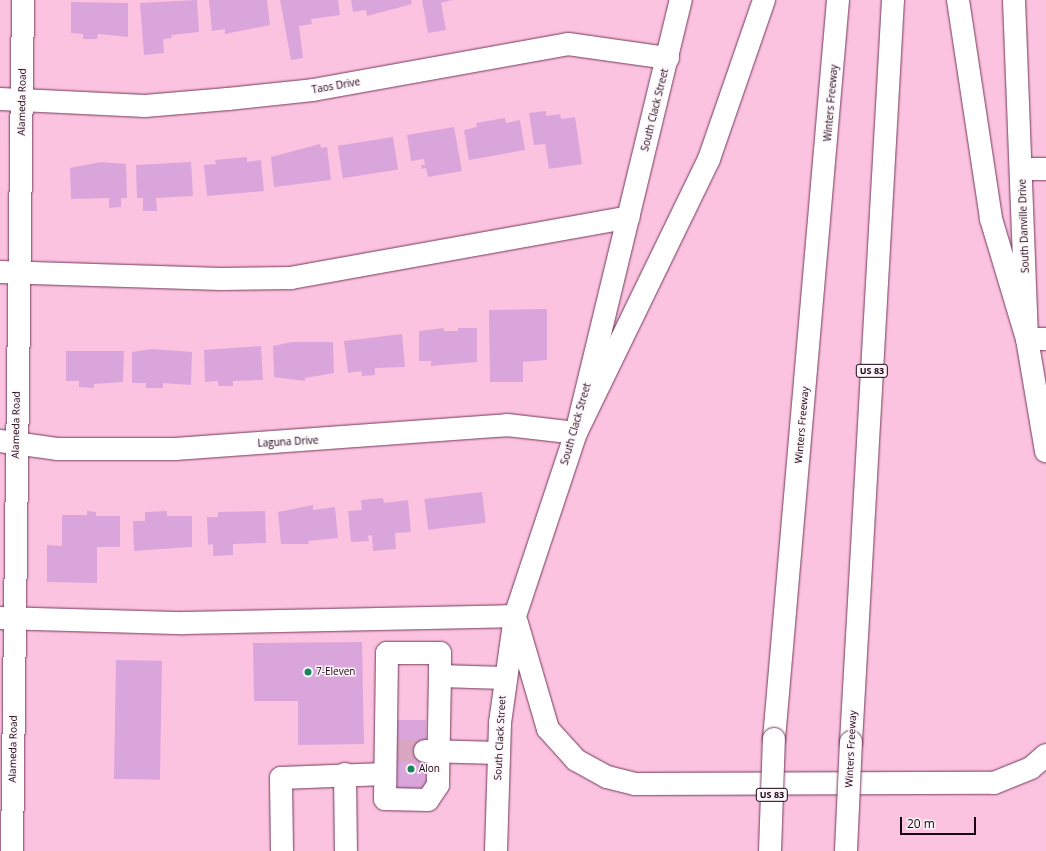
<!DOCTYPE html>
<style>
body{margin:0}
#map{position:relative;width:1046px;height:851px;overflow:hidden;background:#fcc3e1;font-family:"Open Sans",sans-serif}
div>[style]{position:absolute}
.building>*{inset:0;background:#daa5db;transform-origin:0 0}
.minor-tunnel>*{height:22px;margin-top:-11px;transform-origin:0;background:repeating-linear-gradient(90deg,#daa6c2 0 22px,transparent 0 33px)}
.roads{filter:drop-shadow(0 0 1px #75395c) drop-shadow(0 0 1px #75395c)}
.minor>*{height:22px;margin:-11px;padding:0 11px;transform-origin:11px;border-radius:11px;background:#fff}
.major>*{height:22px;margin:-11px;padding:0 11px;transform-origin:11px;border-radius:11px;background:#fff}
.highway>*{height:22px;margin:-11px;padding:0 11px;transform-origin:11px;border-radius:11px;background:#fff}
.bridges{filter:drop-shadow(0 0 1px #75395c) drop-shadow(0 0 1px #75395c)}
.highway-bridge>*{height:22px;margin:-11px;padding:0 11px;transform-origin:11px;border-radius:11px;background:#fff}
.dots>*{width:11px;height:11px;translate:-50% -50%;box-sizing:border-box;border:2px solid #fdf5f9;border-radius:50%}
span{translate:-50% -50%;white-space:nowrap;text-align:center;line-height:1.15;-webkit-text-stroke:3px #fdf5f9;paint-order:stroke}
.shield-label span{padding:1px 3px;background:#fdf5f9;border:1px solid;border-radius:3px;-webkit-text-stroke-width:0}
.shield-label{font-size:9px;color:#180310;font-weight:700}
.street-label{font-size:10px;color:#180310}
.poi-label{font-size:10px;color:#180310}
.left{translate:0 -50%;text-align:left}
.scale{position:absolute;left:900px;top:817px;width:76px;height:18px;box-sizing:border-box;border:2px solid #180310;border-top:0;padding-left:5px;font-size:12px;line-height:14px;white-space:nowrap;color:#180310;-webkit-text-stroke:3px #fdf5f9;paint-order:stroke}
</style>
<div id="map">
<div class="building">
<i style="clip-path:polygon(197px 0,199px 32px,171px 35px,172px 38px,163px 39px,164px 53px,144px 55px,140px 3px)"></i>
<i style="clip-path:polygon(209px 0,267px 0,270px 25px,225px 34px,225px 29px,212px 31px)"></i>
<i style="clip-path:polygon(280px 0,338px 0,340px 15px,311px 19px,312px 24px,299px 26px,303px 58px,291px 60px)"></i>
<i style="clip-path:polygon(351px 0,411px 0,412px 4px,367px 16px,366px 10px,353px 12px)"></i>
<i style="clip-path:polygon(422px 0,452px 0,441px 3px,446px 30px,428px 33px)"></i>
<i style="clip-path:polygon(71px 2px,128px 3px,128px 37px,98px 34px,97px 39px,83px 39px,83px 34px,71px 33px)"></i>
<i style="clip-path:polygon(546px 111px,546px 116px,560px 114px,561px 119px,575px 117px,582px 164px,549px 169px,545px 144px,534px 145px,529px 113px)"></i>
<i style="clip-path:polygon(505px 118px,506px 123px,520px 120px,525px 150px,469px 160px,464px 130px,477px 127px,476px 123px)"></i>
<i style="clip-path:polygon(454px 127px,462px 171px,428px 177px,426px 168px,422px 169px,421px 165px,425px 165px,424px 159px,411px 161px,407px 135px)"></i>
<i style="left:393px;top:137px;width:33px;height:56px;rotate:81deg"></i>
<i style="clip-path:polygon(320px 144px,321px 148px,327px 147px,331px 180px,274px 187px,271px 157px)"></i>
<i style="clip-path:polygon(247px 157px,247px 162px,261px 160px,264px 191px,207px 196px,204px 165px,216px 164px,215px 160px)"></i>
<i style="clip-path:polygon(101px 162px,126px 164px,127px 198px,121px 198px,121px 207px,109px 208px,109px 198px,71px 199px,70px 168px)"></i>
<i style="clip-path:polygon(191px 162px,193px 196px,156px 198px,157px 211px,143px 211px,143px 198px,137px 198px,136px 165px)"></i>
<i style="clip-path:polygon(547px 309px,547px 360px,523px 362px,523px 382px,490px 382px,489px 310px)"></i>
<i style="clip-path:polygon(444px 328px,444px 331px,458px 331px,458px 328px,477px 328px,477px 362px,431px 366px,431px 361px,419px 361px,419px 331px)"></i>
<i style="clip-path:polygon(402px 334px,405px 367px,375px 368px,375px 375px,362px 376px,361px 371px,348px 373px,344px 341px)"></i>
<i style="clip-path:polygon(292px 342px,333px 342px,334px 373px,305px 378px,305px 381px,274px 377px,273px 346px)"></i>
<i style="clip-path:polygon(261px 346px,263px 380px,233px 381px,233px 386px,218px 386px,218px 381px,205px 382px,204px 350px)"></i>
<i style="clip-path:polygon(152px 349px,192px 352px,191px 385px,163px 383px,163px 388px,146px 388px,146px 383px,132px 383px,132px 352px)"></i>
<i style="clip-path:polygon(66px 351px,124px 351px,123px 382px,94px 384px,94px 388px,79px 387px,79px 381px,66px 381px)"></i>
<i style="left:482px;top:492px;width:31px;height:58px;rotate:83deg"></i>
<i style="clip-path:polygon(383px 498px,384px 503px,408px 500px,411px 532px,395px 533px,396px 549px,373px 551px,372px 535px,368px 536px,369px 541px,351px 542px,348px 511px,362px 510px,361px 500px)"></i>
<i style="clip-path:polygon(313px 505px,313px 510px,335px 507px,338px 538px,308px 541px,309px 544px,281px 544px,278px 512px)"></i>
<i style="clip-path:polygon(87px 511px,96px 512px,96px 516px,120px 516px,120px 547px,97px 547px,97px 583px,47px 582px,47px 545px,62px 546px,62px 515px,87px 515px)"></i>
<i style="clip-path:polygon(167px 511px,167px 516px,192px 516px,192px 547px,134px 551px,133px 521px,145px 521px,145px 512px)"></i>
<i style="clip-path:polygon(265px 511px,266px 543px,233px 544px,233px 555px,213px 556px,213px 544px,208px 545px,207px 517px,218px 517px,218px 512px)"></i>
<i style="clip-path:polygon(362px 642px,364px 744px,298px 745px,298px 701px,254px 701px,253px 643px)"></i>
<i style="left:116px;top:660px;width:46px;height:119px;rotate:1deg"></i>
<i style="left:397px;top:720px;width:29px;height:68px"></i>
</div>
<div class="minor-tunnel">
<i style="left:397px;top:751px;width:28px"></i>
</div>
<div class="roads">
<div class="minor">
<i style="left:0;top:99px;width:145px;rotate:2.8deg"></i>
<i style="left:145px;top:106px;width:83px;rotate:-4.8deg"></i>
<i style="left:228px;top:99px;width:85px;rotate:-6deg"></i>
<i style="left:313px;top:90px;width:259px;rotate:-10.2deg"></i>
<i style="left:568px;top:44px;width:101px;rotate:8deg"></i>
<i style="left:1022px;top:169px;width:24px"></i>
<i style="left:0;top:272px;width:221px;rotate:1.8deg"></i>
<i style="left:221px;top:279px;width:70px;rotate:-0.8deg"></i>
<i style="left:291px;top:278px;width:343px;rotate:-10.2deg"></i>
<i style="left:1027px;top:339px;width:19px"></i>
<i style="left:0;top:441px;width:59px;rotate:7.9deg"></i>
<i style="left:58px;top:449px;width:117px"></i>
<i style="left:175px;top:449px;width:333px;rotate:-4.1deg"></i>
<i style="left:507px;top:425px;width:69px;rotate:6.6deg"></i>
<i style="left:0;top:618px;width:184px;rotate:1.6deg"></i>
<i style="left:184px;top:623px;width:331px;rotate:-1.2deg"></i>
<i style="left:440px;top:676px;width:109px;rotate:91.1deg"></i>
<i style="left:438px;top:785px;width:18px;rotate:124deg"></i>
<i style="left:428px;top:800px;width:43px;rotate:-178.7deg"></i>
<i style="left:385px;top:799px;width:146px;rotate:-89.2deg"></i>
<i style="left:387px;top:653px;width:53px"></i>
<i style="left:440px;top:653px;width:23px;rotate:90deg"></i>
<i style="left:440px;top:676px;width:64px;rotate:1.8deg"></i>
<i style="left:425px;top:751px;width:74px;rotate:1.5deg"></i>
<i style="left:345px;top:774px;width:77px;rotate:89.3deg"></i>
<i style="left:12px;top:851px;width:851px;rotate:-89.26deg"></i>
<i style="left:282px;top:851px;width:73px;rotate:-90.8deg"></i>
<i style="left:281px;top:778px;width:104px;rotate:-2.2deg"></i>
</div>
<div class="major">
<i style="left:1014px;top:0;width:339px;rotate:87.8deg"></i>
<i style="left:1027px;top:339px;width:114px;rotate:80.4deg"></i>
<i style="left:517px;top:623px;width:110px;rotate:73.7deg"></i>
<i style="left:548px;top:729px;width:42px;rotate:47.9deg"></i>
<i style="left:576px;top:760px;width:35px;rotate:29deg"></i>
<i style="left:607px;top:777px;width:29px;rotate:14deg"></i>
<i style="left:635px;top:784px;width:359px;rotate:-0.2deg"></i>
<i style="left:994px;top:783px;width:40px;rotate:-22deg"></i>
<i style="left:1031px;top:768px;width:20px;rotate:-41deg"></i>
<i style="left:496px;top:851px;width:128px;rotate:-88.2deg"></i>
<i style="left:500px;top:723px;width:108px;rotate:-82deg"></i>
<i style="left:515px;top:616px;width:193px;rotate:-71.6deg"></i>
<i style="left:576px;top:433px;width:446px;rotate:-76.4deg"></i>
</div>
<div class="highway">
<i style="left:958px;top:0;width:221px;rotate:81.4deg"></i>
<i style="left:991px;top:219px;width:125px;rotate:73.3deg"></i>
<i style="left:576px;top:433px;width:305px;rotate:-64.1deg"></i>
<i style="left:709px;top:159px;width:168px;rotate:-70.9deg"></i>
<i style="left:774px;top:739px;width:742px;rotate:-85.05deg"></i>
<i style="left:851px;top:742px;width:743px;rotate:-86.76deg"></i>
</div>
</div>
<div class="bridges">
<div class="highway-bridge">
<i style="left:770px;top:851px;width:112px;rotate:-88deg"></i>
<i style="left:846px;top:851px;width:109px;rotate:-87.4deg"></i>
</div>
</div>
<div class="dots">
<i style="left:308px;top:672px;background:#178462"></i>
<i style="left:411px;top:769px;background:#178462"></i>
</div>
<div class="shield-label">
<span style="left:872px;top:371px">US 83</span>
<span style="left:772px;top:795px">US 83</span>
</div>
<div class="street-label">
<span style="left:336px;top:86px;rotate:-10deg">Taos Drive</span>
<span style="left:22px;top:102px;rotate:-89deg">Alameda Road</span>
<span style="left:831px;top:103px;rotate:-85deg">Winters Freeway</span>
<span style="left:655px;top:110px;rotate:-76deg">South Clack Street</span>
<span style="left:1024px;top:226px;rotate:-92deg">South Danville Drive</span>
<span style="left:576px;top:424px;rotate:-74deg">South Clack Street</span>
<span style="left:16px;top:425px;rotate:-89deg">Alameda Road</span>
<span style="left:802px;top:425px;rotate:-85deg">Winters Freeway</span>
<span style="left:288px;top:442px;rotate:-3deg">Laguna Drive</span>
<span style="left:500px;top:738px;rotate:-87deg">South Clack Street</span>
<span style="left:13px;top:749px;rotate:-89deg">Alameda Road</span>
<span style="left:851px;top:749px;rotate:-87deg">Winters Freeway</span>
</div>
<div class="poi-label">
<span class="left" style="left:316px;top:672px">7-Eleven</span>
<span class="left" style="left:419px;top:769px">Alon</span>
</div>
<div class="scale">20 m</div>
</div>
